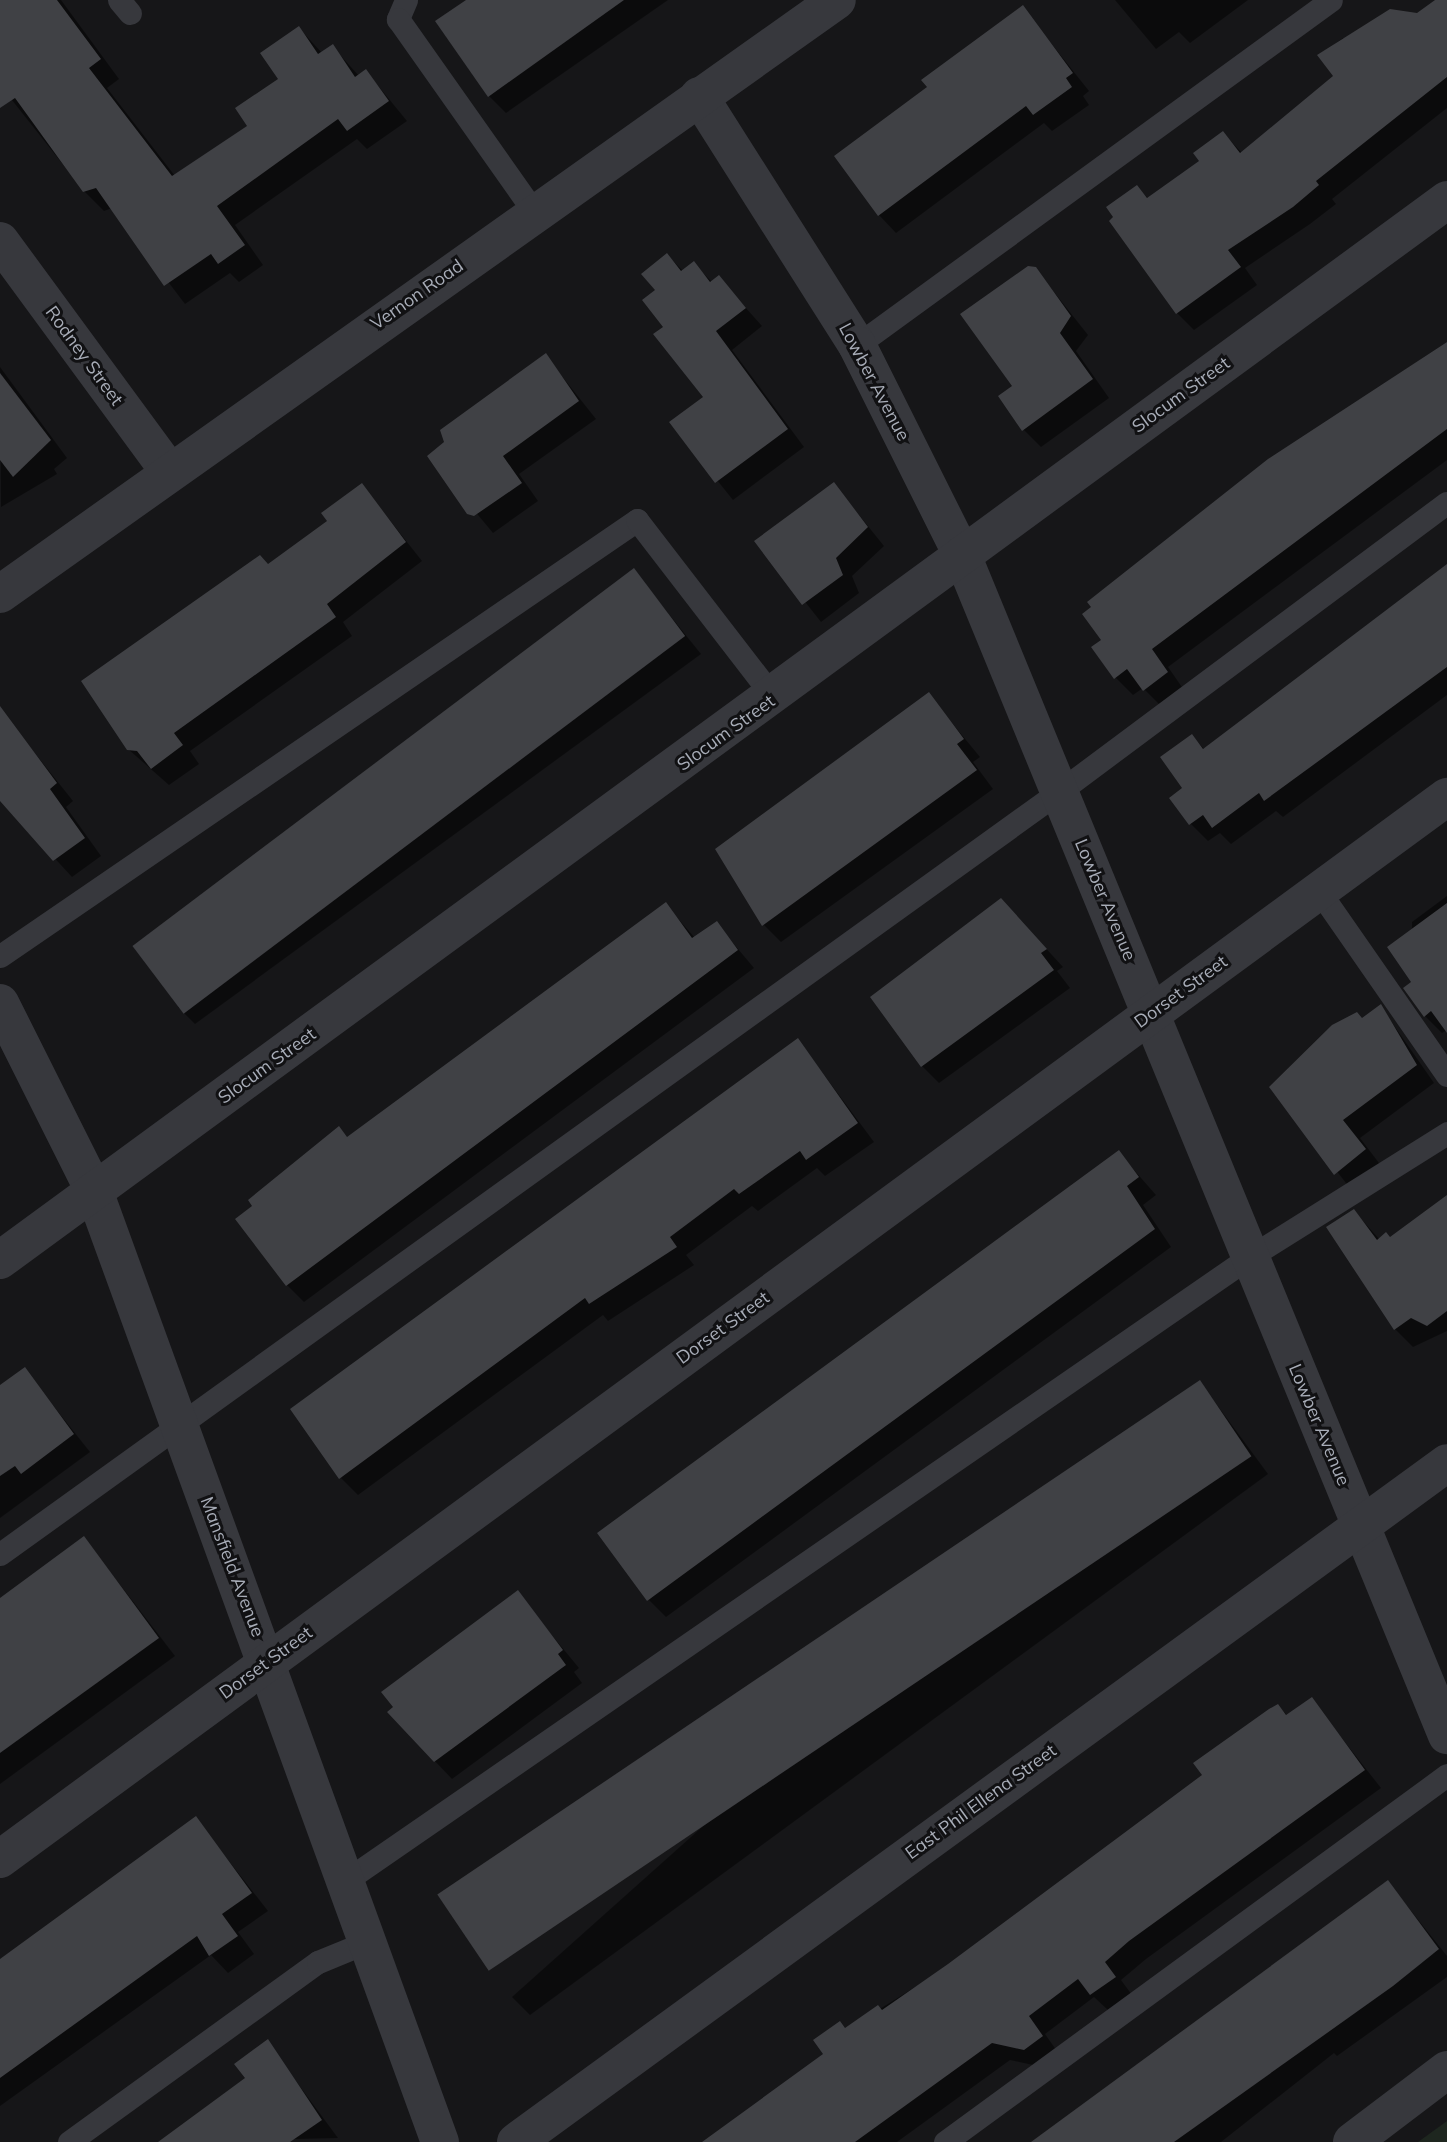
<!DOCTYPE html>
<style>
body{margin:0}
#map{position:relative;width:1447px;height:2142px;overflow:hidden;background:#161618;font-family:Mulish,sans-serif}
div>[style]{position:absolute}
.green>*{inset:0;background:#1e261f}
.shadow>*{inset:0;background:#0007}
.building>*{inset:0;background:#404145;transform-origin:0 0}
.lane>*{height:23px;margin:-11.5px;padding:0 11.5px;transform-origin:11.5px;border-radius:11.5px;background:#37383d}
.street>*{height:38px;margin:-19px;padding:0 19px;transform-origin:19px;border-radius:19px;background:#37383d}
span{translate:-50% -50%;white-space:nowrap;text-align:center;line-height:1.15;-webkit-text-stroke:6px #111113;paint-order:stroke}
.street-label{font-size:18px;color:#a8adb8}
</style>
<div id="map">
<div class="green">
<i style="clip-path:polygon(1447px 2121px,1447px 2142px,1418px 2142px)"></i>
</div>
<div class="shadow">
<i style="clip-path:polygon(0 0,61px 0,119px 79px,107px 88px,175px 176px,249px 126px,280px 79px,299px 28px,322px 53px,332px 46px,359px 76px,366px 71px,407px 121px,367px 149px,357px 139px,235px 225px,263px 265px,239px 282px,230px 273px,185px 304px,112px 208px,104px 211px,84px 191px,0 85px)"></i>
<i style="clip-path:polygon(468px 0,668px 0,506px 113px,489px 96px)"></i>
<i style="clip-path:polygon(1115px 0,1248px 0,1190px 43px,1179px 32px,1156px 49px)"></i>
<i style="clip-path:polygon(1439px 0,1447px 0,1447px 108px,1332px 199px,1336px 204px,1310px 224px,1245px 268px,1257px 285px,1194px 330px,1177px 313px,1137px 188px,1149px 199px,1201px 162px,1223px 133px,1242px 153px,1336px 76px,1320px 55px,1343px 38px,1347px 42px,1418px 15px)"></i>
<i style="clip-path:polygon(1023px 8px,1089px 91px,1083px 96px,1089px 105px,1052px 131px,1044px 123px,896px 233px,879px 215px,929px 88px)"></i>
<i style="clip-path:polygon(667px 255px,683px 271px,693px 263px,712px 282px,719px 278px,762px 326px,732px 350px,804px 447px,733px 500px,671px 423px,705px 398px,666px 327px,657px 290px)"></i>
<i style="clip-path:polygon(1035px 268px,1088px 335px,1076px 351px,1109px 398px,1041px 447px,1024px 430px,1014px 387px)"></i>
<i style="clip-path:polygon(1447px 342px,1447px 460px,1168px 667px,1184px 690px,1162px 707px,1143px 688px,1133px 695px,1115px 677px,1104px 641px,1269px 460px)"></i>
<i style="clip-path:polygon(545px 355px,596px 419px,519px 474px,538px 501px,493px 533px,429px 456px)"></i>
<i style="clip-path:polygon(0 367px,67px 458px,54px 469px,57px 474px,1px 507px)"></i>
<i style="clip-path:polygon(834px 484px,884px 546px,852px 576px,859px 593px,821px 622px,757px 541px)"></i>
<i style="clip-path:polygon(362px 485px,422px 561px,343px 622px,352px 636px,190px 751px,199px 764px,169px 785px,128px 749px,268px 566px,330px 522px)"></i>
<i style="clip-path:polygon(1447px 567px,1447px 695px,1283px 817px,1276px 811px,1231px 844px,1220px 833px,1208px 841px,1191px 824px,1185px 789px,1192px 736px,1205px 750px)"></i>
<i style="clip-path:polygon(634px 571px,701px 654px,195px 1024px,178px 1007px)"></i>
<i style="clip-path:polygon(928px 694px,980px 757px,973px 762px,993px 789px,781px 942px,763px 924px)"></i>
<i style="clip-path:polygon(10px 722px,73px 801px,66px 807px,101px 856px,72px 877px,0 799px,0 729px)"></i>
<i style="clip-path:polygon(1447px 896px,1447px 1030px,1442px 1033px,1425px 1016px,1413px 982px,1412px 922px)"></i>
<i style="clip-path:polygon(666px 905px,695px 938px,717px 924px,754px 968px,304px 1302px,287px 1285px,348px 1138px)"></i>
<i style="clip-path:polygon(1018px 918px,1063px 967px,1057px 971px,1070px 988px,939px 1083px,922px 1066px)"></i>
<i style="clip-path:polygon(1381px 1007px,1434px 1083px,1360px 1138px,1382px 1167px,1353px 1192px,1271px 1087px)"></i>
<i style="clip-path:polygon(798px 1040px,874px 1142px,825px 1176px,817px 1168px,758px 1211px,752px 1206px,686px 1255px,694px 1265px,608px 1321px,603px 1315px,358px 1495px,341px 1478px)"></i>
<i style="clip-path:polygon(1119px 1153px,1156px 1195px,1143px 1205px,1171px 1247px,666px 1617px,649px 1600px)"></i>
<i style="clip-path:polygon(1447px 1197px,1447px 1331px,1413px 1347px,1395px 1329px,1354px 1211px,1380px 1240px,1390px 1238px)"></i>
<i style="clip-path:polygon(24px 1369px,90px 1452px,0 1518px,0 1387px)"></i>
<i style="clip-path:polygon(1200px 1382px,1268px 1474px,530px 2015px,512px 1997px)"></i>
<i style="clip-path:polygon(84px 1538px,175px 1656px,0 1784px,0 1600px)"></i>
<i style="clip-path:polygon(517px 1593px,579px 1668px,574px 1672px,582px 1683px,452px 1779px,389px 1713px)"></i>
<i style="clip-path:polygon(1311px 1699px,1381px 1788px,1146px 1959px,1121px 1980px,1132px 1995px,1109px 2011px,1094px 1997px,1045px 2034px,1059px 2054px,1042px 2067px,1010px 2060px,897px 2142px,705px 2142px,826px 2054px,846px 2030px,949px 1966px,1205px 1776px,1278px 1706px,1288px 1716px)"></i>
<i style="clip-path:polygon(196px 1819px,268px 1911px,238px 1932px,254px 1954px,228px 1973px,211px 1955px,0 2106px,0 1962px)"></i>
<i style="clip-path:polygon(1388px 1882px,1447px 1956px,1447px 1977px,1337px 2056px,1334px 2053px,1221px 2142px,1036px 2142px)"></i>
<i style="clip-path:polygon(267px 2042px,338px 2138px,162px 2142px,248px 2079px)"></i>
</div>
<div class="building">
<i style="clip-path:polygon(0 0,57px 0,101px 59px,89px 68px,172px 176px,247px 126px,235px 108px,278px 79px,260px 53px,299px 26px,318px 54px,333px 44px,355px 77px,366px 69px,389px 101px,347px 131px,338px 119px,217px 206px,245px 245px,218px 264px,211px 254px,164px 286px,96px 188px,83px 192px,15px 98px,0 108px)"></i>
<i style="clip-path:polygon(466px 0,624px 0,488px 97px,435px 21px)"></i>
<i style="clip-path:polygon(1435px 0,1447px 0,1447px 77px,1316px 181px,1319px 185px,1293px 207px,1228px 250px,1241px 267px,1176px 314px,1109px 221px,1113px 217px,1106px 207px,1137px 185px,1147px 198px,1199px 161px,1193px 153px,1223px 131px,1240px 153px,1333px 76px,1317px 55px,1390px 9px,1417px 13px)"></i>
<i style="clip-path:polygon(1023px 5px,1073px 73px,1066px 78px,1072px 87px,1033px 115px,1026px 106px,878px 216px,834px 156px,927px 87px,921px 80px)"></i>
<i style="clip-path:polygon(667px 253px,681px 271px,694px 261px,710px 282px,719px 275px,746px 308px,716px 331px,788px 429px,715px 483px,669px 422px,703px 397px,653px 334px,663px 327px,642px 300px,655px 290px,641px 274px)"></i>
<i style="clip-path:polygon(1028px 266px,1036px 267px,1071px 316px,1060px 333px,1093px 379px,1022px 431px,998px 396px,1012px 386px,960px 314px)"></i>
<i style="clip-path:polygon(1447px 342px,1447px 429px,1152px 649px,1168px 672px,1143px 691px,1127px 669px,1114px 679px,1091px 647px,1101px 640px,1082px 614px,1091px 607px,1087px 602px,1268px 459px)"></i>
<i style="clip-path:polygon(546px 353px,579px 401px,503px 456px,522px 483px,474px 516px,467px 514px,427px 456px,444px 442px,440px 430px)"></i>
<i style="clip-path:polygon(0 373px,51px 440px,13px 477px,0 460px)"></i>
<i style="clip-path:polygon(834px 482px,868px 527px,836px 558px,843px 575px,802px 605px,754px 541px)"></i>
<i style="clip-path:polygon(362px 483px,406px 542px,327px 604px,336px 617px,174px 733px,183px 745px,151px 769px,137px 751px,127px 750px,81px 681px,260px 555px,268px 564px,327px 521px,321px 513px)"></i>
<i style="clip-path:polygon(1447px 564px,1447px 667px,1264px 801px,1259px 793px,1212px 828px,1203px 815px,1189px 825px,1169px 798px,1182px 788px,1160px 757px,1192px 734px,1203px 749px)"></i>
<i style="left:634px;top:568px;width:85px;height:628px;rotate:53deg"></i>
<i style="clip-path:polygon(929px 692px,964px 739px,957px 744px,977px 770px,762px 926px,715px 849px)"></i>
<i style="clip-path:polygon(0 706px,57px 783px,50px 789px,85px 838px,53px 861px,0 801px)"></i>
<i style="clip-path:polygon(1001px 898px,1047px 949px,1041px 953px,1054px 970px,921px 1067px,870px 997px)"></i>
<i style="clip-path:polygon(666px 902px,692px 938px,717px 921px,738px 950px,286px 1286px,235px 1219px,252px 1206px,248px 1200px,339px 1126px,347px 1137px)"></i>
<i style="clip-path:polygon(1447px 903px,1447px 1033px,1431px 1011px,1424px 1017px,1403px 988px,1411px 982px,1387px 947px)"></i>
<i style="clip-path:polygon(1381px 1004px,1417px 1065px,1343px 1120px,1366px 1149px,1334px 1175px,1269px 1087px,1332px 1025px,1357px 1012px,1362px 1018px)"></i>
<i style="clip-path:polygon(798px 1038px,858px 1123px,806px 1160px,800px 1151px,739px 1194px,734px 1189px,670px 1237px,677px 1247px,589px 1304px,585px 1298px,339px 1479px,290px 1409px)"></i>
<i style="clip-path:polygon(1119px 1150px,1139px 1177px,1127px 1186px,1155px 1229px,647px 1601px,597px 1533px)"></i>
<i style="clip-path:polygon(1447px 1195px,1447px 1311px,1427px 1326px,1411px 1318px,1394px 1330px,1326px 1227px,1354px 1209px,1377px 1240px,1386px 1232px,1390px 1237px)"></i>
<i style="clip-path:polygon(25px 1367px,74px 1434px,21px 1474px,15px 1466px,0 1476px,0 1385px)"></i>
<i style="left:1200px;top:1380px;width:92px;height:920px;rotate:56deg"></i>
<i style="clip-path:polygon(84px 1536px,159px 1638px,0 1753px,0 1598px)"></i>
<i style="clip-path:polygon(518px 1590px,563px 1650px,558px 1654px,566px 1665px,434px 1762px,387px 1712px,393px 1707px,381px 1692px)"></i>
<i style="clip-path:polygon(1312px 1697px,1365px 1770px,1129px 1941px,1105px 1962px,1116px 1977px,1090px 1995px,1078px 1979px,1029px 2016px,1043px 2036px,1024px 2050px,992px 2043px,855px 2142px,702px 2142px,823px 2054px,813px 2040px,840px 2021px,845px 2028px,878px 2005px,882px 2010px,948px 1964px,1202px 1775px,1193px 1763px,1269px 1709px,1278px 1704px,1286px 1715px)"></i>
<i style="clip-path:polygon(196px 1816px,252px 1893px,222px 1914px,238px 1936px,209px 1956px,197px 1936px,0 2078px,0 1959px)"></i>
<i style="clip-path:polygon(1388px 1880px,1439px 1949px,1393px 1986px,1174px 2142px,1031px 2142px)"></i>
<i style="clip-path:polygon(268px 2039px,322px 2120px,290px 2142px,158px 2142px,245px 2078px,234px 2064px)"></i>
</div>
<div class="lane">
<i style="left:119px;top:0;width:17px;rotate:50deg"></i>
<i style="left:406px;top:0;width:21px;rotate:113deg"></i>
<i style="left:398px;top:19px;width:236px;rotate:54.8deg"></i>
<i style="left:857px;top:345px;width:586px;rotate:-36.05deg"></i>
<i style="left:1319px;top:891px;width:224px;rotate:55.2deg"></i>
<i style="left:0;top:956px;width:772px;rotate:-34.39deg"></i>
<i style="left:637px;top:520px;width:225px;rotate:52.4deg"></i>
<i style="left:0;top:1554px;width:1306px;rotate:-35.75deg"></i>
<i style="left:1060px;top:791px;width:482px;rotate:-36.7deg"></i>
<i style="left:348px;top:1879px;width:1093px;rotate:-34.61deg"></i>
<i style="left:1248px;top:1258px;width:235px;rotate:-32.1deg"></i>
<i style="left:69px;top:2142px;width:307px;rotate:-35.9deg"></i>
<i style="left:318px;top:1962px;width:55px;rotate:-22.4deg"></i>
<i style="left:945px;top:2142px;width:622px;rotate:-36.17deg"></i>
</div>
<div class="street">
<i style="left:699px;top:96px;width:295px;rotate:57.6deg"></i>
<i style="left:857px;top:345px;width:235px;rotate:63.4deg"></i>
<i style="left:962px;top:555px;width:1276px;rotate:67.66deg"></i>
<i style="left:0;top:241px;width:285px;rotate:53.7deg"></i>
<i style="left:0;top:594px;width:1026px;rotate:-35.36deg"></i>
<i style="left:0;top:1003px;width:210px;rotate:63.4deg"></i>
<i style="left:94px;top:1191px;width:1012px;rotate:70.01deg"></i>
<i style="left:0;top:1260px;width:1794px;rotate:-36.22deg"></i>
<i style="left:0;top:1859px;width:1795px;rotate:-36.28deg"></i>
<i style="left:516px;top:2142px;width:1152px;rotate:-36.1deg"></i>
<i style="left:1352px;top:2142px;width:119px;rotate:-37.2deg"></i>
</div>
<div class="street-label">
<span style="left:417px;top:295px;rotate:-35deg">Vernon Road</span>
<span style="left:84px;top:356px;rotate:54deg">Rodney Street</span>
<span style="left:874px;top:382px;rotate:62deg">Lowber Avenue</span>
<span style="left:1181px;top:395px;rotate:-36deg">Slocum Street</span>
<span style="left:726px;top:733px;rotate:-36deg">Slocum Street</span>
<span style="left:1105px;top:900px;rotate:67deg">Lowber Avenue</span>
<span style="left:1181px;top:992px;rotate:-36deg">Dorset Street</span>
<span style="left:267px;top:1066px;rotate:-36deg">Slocum Street</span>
<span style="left:723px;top:1328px;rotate:-36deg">Dorset Street</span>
<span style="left:1319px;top:1425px;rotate:67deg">Lowber Avenue</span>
<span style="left:232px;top:1567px;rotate:69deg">Mansfield Avenue</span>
<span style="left:266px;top:1663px;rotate:-36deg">Dorset Street</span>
<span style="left:981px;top:1802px;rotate:-36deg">East Phil Ellena Street</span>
</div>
</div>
